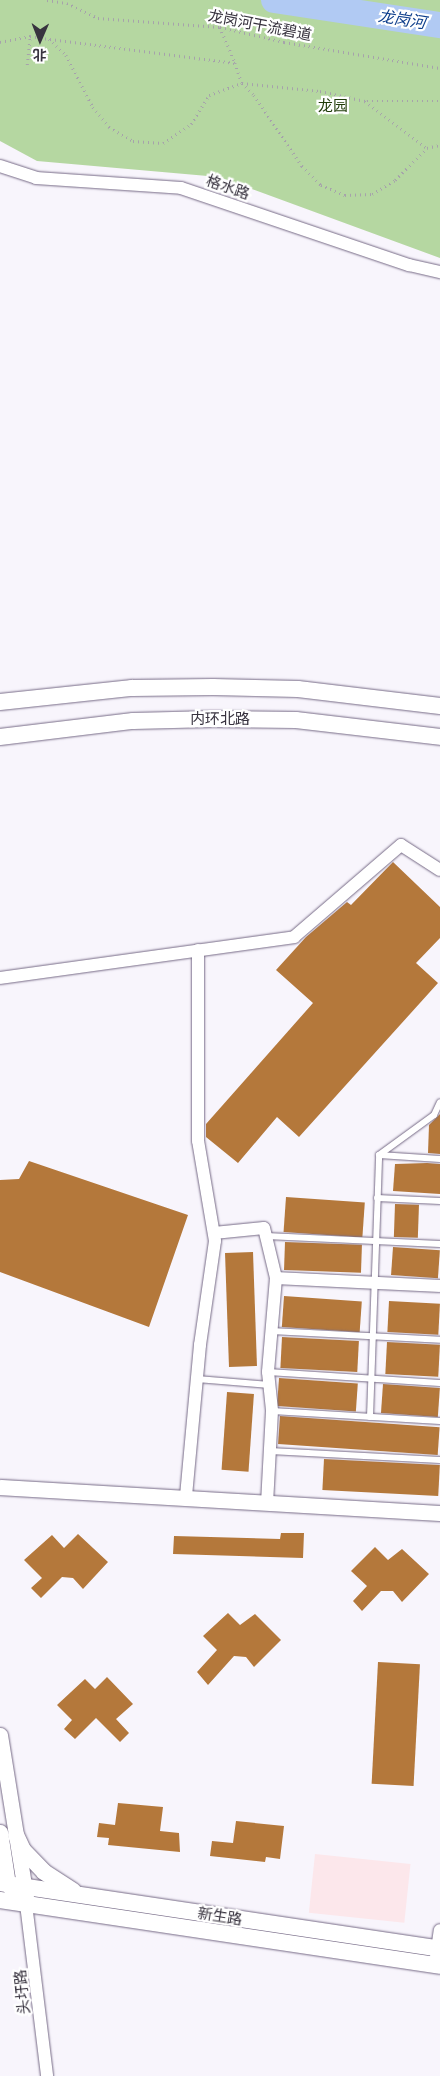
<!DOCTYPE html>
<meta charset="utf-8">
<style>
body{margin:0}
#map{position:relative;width:440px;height:2076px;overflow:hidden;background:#f8f5fc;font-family:Ubuntu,"Noto Sans SC",sans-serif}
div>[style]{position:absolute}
.medical>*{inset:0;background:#fce7eb;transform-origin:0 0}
.green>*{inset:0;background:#b5d7a1}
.river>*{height:26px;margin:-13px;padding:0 13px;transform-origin:13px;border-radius:13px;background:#b1caf3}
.building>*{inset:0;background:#b4783b;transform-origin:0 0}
.path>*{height:2.5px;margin-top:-1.25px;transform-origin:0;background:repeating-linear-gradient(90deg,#a6a2ab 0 1px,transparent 0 5px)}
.roads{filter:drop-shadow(0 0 1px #766a86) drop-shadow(0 0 1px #766a86)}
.service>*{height:6px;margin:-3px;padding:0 3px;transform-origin:3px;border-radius:3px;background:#fff}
.minor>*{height:12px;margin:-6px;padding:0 6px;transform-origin:6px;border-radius:6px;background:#fff}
.tertiary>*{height:15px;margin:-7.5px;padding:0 7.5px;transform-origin:7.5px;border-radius:7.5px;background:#fff}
.secondary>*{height:16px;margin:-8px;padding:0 8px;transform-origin:8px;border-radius:8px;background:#fff}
span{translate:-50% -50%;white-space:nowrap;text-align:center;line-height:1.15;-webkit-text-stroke:4.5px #fff;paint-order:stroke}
.street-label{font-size:15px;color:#38333f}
.park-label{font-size:15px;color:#203c09}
.water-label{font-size:16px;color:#0f3f8c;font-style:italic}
.north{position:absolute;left:15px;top:15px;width:50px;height:50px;-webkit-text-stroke:4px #fff;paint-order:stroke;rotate:181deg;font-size:14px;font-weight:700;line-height:20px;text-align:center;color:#38333f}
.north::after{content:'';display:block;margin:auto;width:18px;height:22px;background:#38333f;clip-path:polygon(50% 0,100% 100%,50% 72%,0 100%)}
</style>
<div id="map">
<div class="medical">
<i style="left:315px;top:1854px;width:96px;height:59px;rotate:6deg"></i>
</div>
<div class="green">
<i style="clip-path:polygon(0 0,440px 0,440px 258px,219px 177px,37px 161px,0 141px)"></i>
</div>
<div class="river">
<i style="left:274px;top:0;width:168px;rotate:8.6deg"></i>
</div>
<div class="building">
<i style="clip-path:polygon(393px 862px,440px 907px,440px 938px,416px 963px,438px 983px,299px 1137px,277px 1117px,238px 1163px,206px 1137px,206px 1124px,313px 1003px,276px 970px,306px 937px,347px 902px,351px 905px)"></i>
<i style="clip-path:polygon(440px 1114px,440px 1154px,428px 1153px,429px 1125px)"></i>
<i style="clip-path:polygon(29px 1161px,188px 1215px,149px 1327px,0 1272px,0 1180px,19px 1179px)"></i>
<i style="clip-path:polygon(427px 1163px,440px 1164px,440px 1194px,393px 1191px,395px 1164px)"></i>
<i style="left:286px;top:1197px;width:79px;height:35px;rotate:4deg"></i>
<i style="left:395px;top:1204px;width:24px;height:33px;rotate:2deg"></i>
<i style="left:285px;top:1242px;width:77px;height:28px;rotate:2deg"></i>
<i style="left:393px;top:1247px;width:47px;height:28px;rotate:4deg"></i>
<i style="left:253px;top:1252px;width:114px;height:28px;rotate:88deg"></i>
<i style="left:284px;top:1296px;width:78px;height:31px;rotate:4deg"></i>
<i style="left:389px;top:1301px;width:51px;height:31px;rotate:3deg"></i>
<i style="left:282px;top:1337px;width:77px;height:31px;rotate:3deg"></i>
<i style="left:387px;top:1342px;width:53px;height:32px;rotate:3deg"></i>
<i style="left:279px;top:1378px;width:79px;height:28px;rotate:4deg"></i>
<i style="left:383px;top:1384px;width:57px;height:29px;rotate:4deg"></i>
<i style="left:227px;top:1392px;width:27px;height:78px;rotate:4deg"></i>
<i style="left:280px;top:1416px;width:160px;height:28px;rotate:4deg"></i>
<i style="left:324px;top:1459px;width:116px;height:31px;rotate:3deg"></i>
<i style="clip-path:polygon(281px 1533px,304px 1533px,303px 1558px,173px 1554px,174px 1536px,280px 1539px)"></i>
<i style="clip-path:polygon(78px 1534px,108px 1562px,83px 1589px,73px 1578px,62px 1577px,41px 1598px,31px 1588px,42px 1578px,24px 1560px,52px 1535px,64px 1548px)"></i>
<i style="clip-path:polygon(375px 1547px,388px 1560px,402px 1549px,429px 1574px,402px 1602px,393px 1591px,381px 1591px,362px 1611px,353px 1601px,367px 1586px,351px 1571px)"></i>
<i style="clip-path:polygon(228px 1613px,240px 1625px,255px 1614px,281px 1640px,254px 1667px,246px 1657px,234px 1656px,208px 1685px,197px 1672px,217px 1650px,203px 1636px)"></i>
<i style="left:378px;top:1662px;width:42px;height:122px;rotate:3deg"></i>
<i style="clip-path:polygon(107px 1677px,133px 1704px,116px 1719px,129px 1733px,120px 1742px,96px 1718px,75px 1739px,64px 1729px,72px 1720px,57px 1705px,85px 1679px,95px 1689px)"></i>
<i style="clip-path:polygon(118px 1803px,163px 1807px,160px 1831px,179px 1833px,180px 1852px,108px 1845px,109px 1838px,97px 1837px,99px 1823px,115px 1825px)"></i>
<i style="clip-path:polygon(236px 1821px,284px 1826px,280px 1859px,266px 1857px,265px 1862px,210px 1856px,212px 1841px,233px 1843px)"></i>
</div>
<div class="path">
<i style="left:47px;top:0;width:20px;rotate:9deg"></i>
<i style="left:67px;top:3px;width:34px;rotate:26deg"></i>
<i style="left:98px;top:18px;width:122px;rotate:4.2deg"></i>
<i style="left:220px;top:27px;width:66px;rotate:13.2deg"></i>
<i style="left:284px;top:42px;width:158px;rotate:9.5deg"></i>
<i style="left:220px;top:27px;width:39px;rotate:67deg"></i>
<i style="left:50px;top:39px;width:187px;rotate:7.4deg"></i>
<i style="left:235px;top:63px;width:21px;rotate:71deg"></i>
<i style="left:242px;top:83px;width:17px;rotate:45deg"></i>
<i style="left:254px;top:95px;width:86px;rotate:55.9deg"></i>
<i style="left:302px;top:166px;width:27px;rotate:45deg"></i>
<i style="left:321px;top:185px;width:26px;rotate:23deg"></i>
<i style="left:345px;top:195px;width:27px;rotate:-2deg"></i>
<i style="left:372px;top:194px;width:27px;rotate:-31deg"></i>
<i style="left:395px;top:180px;width:45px;rotate:-45deg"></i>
<i style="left:427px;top:148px;width:13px;rotate:-13deg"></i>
<i style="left:0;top:42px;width:31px;rotate:-11deg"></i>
<i style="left:30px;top:36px;width:19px;rotate:9deg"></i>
<i style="left:49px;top:39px;width:23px;rotate:43deg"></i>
<i style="left:66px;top:55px;width:59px;rotate:62.6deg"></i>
<i style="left:93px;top:107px;width:26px;rotate:51deg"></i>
<i style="left:109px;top:127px;width:28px;rotate:30deg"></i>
<i style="left:133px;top:141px;width:30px;rotate:4deg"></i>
<i style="left:163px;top:143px;width:34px;rotate:-34deg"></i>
<i style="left:191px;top:124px;width:34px;rotate:-58deg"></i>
<i style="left:209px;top:95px;width:35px;rotate:-20deg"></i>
<i style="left:242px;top:83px;width:78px;rotate:5.9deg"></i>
<i style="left:320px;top:91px;width:46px;rotate:12.5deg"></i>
<i style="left:365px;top:101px;width:78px;rotate:37.2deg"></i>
<i style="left:27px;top:65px;width:29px;rotate:-84deg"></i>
<i style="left:367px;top:101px;width:73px"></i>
</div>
<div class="roads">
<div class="service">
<i style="left:379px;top:1155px;width:68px;rotate:-36deg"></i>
<i style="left:434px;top:1115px;width:14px;rotate:-65deg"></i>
<i style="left:379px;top:1155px;width:61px;rotate:3.8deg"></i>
<i style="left:377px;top:1198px;width:63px;rotate:2.7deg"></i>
<i style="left:266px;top:1236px;width:174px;rotate:2.6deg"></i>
<i style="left:271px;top:1331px;width:169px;rotate:3deg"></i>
<i style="left:268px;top:1372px;width:172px;rotate:3.7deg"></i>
<i style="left:197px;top:1379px;width:73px;rotate:4.7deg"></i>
<i style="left:272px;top:1411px;width:168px;rotate:3.4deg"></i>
<i style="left:370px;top:1417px;width:262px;rotate:-88deg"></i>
<i style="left:270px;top:1451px;width:170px;rotate:3deg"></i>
</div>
<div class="minor">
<i style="left:0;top:166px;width:38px;rotate:18deg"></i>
<i style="left:36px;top:178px;width:145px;rotate:3.9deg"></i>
<i style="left:181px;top:188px;width:241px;rotate:18.7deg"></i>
<i style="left:409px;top:265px;width:32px;rotate:13deg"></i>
<i style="left:0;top:978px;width:297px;rotate:-7.9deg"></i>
<i style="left:294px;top:937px;width:141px;rotate:-40.7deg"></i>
<i style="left:401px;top:845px;width:46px;rotate:32.7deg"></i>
<i style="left:214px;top:1233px;width:50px;rotate:-5.7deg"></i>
<i style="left:264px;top:1228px;width:51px;rotate:76.5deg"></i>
<i style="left:276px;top:1278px;width:94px;rotate:94.9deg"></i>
<i style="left:268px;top:1372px;width:39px;rotate:84deg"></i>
<i style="left:272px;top:1411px;width:91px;rotate:93.1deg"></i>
<i style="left:276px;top:1278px;width:164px;rotate:2.8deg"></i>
<i style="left:186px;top:1496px;width:152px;rotate:-84.7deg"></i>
<i style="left:200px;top:1345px;width:105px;rotate:-81.8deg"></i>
<i style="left:215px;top:1241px;width:101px;rotate:-99.6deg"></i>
<i style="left:198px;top:1141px;width:191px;rotate:-90deg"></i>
<i style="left:26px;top:1904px;width:173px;rotate:83deg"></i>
<i style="left:436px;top:1957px;width:27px;rotate:-82deg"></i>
</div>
<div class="tertiary">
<i style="left:0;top:1487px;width:441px;rotate:3.4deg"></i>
<i style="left:0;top:1735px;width:165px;rotate:80.9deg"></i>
<i style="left:0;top:1832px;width:53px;rotate:81.3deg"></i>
<i style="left:8px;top:1884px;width:17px;rotate:59deg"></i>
<i style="left:17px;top:1899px;width:10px;rotate:29deg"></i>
</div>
<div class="secondary">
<i style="left:0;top:702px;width:133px;rotate:-6.1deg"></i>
<i style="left:132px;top:688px;width:81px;rotate:-0.7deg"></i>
<i style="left:213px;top:687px;width:85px;rotate:1.3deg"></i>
<i style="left:298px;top:689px;width:143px;rotate:6.8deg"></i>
<i style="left:0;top:737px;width:134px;rotate:-6.9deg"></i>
<i style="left:133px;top:721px;width:80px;rotate:-1.4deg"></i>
<i style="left:213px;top:719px;width:83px;rotate:0.7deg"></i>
<i style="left:296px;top:720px;width:145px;rotate:6.7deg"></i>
<i style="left:16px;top:1835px;width:17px;rotate:65deg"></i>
<i style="left:23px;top:1850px;width:30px;rotate:46deg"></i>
<i style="left:44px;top:1872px;width:35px;rotate:33deg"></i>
<i style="left:0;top:1883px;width:445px;rotate:8.5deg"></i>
<i style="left:0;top:1900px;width:445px;rotate:8.5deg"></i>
</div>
</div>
<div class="street-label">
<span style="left:260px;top:25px;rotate:11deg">龙岗河干流碧道</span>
<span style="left:228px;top:187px;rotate:19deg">格水路</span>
<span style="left:220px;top:719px">内环北路</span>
<span style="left:220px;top:1916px;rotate:9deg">新生路</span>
<span style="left:22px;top:1992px;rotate:-96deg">头圩路</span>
</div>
<div class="park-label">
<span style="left:333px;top:106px">龙园</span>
</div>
<div class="water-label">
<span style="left:402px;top:19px;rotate:9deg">龙岗河</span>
</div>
<div class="north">北</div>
</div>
